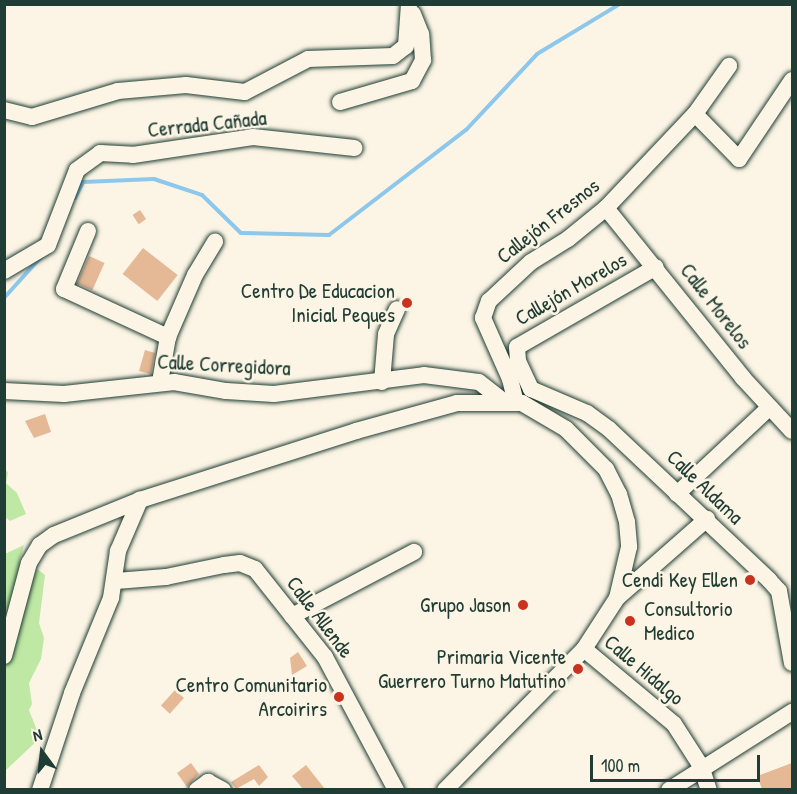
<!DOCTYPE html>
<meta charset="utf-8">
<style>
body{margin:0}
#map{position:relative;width:797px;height:794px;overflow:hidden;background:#fcf5e5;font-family:"Patrick Hand",sans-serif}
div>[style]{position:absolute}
.green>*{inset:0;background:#bfe8a4}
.stream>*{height:4px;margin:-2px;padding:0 2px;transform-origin:2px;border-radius:2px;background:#8dc7ec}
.building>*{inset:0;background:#e5b896;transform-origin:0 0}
.roads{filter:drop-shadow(0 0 2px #1f3d34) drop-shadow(0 0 2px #1f3d34)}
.minor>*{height:16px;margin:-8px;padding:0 8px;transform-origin:8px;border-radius:8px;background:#fcf5e5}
.dots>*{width:16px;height:16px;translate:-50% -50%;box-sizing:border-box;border:3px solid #fcf5e5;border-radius:50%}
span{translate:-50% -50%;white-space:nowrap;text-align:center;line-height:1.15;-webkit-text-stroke:5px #fcf5e5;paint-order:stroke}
.street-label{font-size:21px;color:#1f3d34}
.poi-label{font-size:21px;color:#1f3d34}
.right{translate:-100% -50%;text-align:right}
.left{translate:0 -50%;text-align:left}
.frame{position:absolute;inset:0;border:6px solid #1f3d34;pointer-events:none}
.north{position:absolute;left:12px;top:722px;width:60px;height:60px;-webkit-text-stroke:4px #fcf5e5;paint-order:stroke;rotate:345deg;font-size:16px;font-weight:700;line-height:24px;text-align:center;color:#1f3d34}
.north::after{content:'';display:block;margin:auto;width:21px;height:27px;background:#1f3d34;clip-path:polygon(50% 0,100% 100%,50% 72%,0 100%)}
.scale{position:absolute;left:590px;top:755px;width:170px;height:27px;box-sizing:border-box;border:3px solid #1f3d34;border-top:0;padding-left:8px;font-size:18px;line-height:21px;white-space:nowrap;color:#1f3d34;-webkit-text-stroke:4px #fcf5e5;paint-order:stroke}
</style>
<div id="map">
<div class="green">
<i style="clip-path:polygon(4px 467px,8px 473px,6px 483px,17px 493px,26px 514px,10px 521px,5px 517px)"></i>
<i style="clip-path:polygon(24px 545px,20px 560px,24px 578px,37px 569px,45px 575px,39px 623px,44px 638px,41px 659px,29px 683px,32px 704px,29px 710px,40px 738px,5px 771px,5px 554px)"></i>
</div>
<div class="stream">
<i style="left:75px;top:198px;width:18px;rotate:-63deg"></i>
<i style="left:83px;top:182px;width:71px;rotate:-2.4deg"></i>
<i style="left:154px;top:179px;width:51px;rotate:18.4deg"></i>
<i style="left:202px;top:195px;width:54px;rotate:44.3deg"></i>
<i style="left:241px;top:233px;width:88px;rotate:1.3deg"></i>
<i style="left:329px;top:235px;width:173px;rotate:-37.5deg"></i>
<i style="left:466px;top:130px;width:104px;rotate:-46.9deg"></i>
<i style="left:537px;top:54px;width:97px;rotate:-31.1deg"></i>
<i style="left:4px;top:298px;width:57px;rotate:-47.9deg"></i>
</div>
<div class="building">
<i style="left:140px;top:210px;width:11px;height:9px;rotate:56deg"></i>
<i style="left:143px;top:248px;width:44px;height:33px;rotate:38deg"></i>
<i style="left:89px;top:256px;width:17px;height:30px;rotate:24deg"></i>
<i style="clip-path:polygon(145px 350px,155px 353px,151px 374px,139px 371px)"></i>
<i style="clip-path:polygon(45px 414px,51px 432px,34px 438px,25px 421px)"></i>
<i style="clip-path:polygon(298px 652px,307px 666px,292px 675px,290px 658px)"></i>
<i style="left:175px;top:690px;width:12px;height:21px;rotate:42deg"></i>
<i style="clip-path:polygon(191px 763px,199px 774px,187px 787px,177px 773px)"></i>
<i style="clip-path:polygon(792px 763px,792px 789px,762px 789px,757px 776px)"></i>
<i style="clip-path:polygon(259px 765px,268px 777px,259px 786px,254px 779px,236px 789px,231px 782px)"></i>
<i style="clip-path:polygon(306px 765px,325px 789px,303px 789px,292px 776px)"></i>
</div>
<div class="roads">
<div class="minor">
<i style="left:340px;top:102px;width:75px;rotate:-16.3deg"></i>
<i style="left:412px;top:81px;width:24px;rotate:-62deg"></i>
<i style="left:423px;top:60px;width:26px;rotate:-94deg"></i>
<i style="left:421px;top:34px;width:22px;rotate:-112deg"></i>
<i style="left:4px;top:110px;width:29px;rotate:14deg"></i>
<i style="left:32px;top:117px;width:90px;rotate:-16.8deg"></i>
<i style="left:118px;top:91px;width:68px;rotate:-5deg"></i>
<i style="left:186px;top:85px;width:59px;rotate:6.8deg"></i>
<i style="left:245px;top:92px;width:71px;rotate:-27.6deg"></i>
<i style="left:308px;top:59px;width:85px;rotate:-2deg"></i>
<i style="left:393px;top:56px;width:16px;rotate:-38deg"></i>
<i style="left:406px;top:46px;width:42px;rotate:-85.9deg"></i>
<i style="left:695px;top:114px;width:63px;rotate:45.6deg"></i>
<i style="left:739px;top:159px;width:95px;rotate:-56.1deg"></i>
<i style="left:606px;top:208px;width:218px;rotate:51.1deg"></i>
<i style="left:743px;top:378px;width:72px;rotate:47.2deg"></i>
<i style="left:88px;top:231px;width:63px;rotate:112.5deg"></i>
<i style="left:64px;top:289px;width:115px;rotate:24.8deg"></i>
<i style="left:4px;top:271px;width:51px;rotate:-30.6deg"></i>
<i style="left:48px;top:245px;width:80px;rotate:-68.9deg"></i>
<i style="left:77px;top:170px;width:29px;rotate:-36deg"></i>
<i style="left:100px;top:153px;width:33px;rotate:3deg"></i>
<i style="left:133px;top:155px;width:121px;rotate:-8.5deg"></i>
<i style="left:253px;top:137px;width:102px;rotate:6.2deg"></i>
<i style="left:160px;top:382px;width:46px;rotate:-79.9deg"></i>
<i style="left:168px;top:337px;width:68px;rotate:-66.5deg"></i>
<i style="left:195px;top:275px;width:39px;rotate:-59deg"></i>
<i style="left:382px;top:382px;width:48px;rotate:-85.2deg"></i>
<i style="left:386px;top:334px;width:27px;rotate:-66deg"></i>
<i style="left:531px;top:389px;width:61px;rotate:23.2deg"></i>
<i style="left:587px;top:413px;width:27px;rotate:36deg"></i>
<i style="left:609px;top:429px;width:220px;rotate:43.3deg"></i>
<i style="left:769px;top:580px;width:15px;rotate:48deg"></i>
<i style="left:779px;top:591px;width:73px;rotate:79.8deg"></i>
<i style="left:531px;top:389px;width:31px;rotate:-115deg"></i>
<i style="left:518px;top:361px;width:14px;rotate:-94deg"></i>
<i style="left:517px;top:347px;width:160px;rotate:-29.9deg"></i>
<i style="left:4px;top:391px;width:60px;rotate:2.9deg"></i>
<i style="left:64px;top:394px;width:111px;rotate:-6.2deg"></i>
<i style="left:174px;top:382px;width:53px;rotate:9.8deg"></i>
<i style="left:226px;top:391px;width:48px;rotate:3.6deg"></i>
<i style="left:274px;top:394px;width:151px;rotate:-7.2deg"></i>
<i style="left:424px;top:375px;width:55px;rotate:7.3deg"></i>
<i style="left:479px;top:382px;width:34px;rotate:38deg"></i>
<i style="left:516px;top:403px;width:25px;rotate:-104deg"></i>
<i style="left:510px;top:379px;width:67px;rotate:-113.9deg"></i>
<i style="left:483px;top:318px;width:18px;rotate:-71deg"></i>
<i style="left:489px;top:301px;width:57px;rotate:-42.9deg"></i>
<i style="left:531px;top:262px;width:44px;rotate:-31.9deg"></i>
<i style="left:568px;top:239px;width:49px;rotate:-39.2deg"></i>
<i style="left:606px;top:208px;width:129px;rotate:-46.6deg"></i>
<i style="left:695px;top:114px;width:59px;rotate:-54.7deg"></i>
<i style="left:677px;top:494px;width:126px;rotate:-43.1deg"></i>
<i style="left:116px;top:581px;width:50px;rotate:-4.6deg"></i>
<i style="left:166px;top:577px;width:59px;rotate:-11.7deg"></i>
<i style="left:224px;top:565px;width:16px;rotate:-7deg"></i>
<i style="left:240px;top:563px;width:16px;rotate:22deg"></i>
<i style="left:255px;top:569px;width:112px;rotate:51.5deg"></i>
<i style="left:325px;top:657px;width:151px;rotate:61.9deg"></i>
<i style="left:292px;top:616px;width:138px;rotate:-27.7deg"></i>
<i style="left:584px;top:649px;width:117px;rotate:39.8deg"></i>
<i style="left:674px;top:724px;width:50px;rotate:57.3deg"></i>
<i style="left:701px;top:766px;width:25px;rotate:72deg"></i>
<i style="left:4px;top:656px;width:96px;rotate:-75deg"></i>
<i style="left:29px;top:563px;width:21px;rotate:-59deg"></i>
<i style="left:40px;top:545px;width:17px;rotate:-36deg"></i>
<i style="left:54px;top:535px;width:93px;rotate:-22.1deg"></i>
<i style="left:140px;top:500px;width:227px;rotate:-17.7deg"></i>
<i style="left:356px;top:431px;width:105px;rotate:-15.5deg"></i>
<i style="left:457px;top:403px;width:65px"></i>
<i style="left:522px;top:403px;width:51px;rotate:30.6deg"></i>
<i style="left:566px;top:429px;width:57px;rotate:45deg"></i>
<i style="left:606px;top:469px;width:28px;rotate:63deg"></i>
<i style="left:619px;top:494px;width:29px;rotate:74deg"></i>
<i style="left:627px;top:522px;width:25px;rotate:85deg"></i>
<i style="left:629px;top:547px;width:52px;rotate:103.2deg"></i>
<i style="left:40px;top:790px;width:102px;rotate:-71.7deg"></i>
<i style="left:72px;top:693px;width:103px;rotate:-67.7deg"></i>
<i style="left:111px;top:598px;width:48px;rotate:-81.5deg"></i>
<i style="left:118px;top:551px;width:56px;rotate:-66.7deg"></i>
<i style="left:197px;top:790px;width:14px;rotate:-36deg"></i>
<i style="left:208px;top:782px;width:17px;rotate:28deg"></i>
<i style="left:445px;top:790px;width:198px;rotate:-45.4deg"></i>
<i style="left:584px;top:649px;width:61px;rotate:-57.1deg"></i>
<i style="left:617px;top:598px;width:120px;rotate:-41.3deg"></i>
<i style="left:669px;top:790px;width:146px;rotate:-32.4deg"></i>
</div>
</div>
<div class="dots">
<i style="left:407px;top:303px;background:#c8321e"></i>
<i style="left:750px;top:580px;background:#c8321e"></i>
<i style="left:523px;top:605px;background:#c8321e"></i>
<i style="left:630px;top:621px;background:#c8321e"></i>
<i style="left:578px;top:669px;background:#c8321e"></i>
<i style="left:339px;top:697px;background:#c8321e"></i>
</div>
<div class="street-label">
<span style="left:207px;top:124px;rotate:-6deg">Cerrada Cañada</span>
<span style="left:548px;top:221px;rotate:-38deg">Callejón Fresnos</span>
<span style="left:571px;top:289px;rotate:-30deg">Callejón Morelos</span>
<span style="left:716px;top:306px;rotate:52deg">Calle Morelos</span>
<span style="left:224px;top:365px;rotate:3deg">Calle Corregidora</span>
<span style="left:705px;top:487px;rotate:44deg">Calle Aldama</span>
<span style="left:320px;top:617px;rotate:53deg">Calle Allende</span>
<span style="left:644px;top:670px;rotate:40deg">Calle Hidalgo</span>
</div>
<div class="poi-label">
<span class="right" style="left:395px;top:303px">Centro De Educacion<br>Inicial Peques</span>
<span class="right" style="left:738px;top:580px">Cendi Key Ellen</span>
<span class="right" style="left:511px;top:605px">Grupo Jason</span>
<span class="left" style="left:644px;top:621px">Consultorio<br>Medico</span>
<span class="right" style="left:566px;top:669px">Primaria Vicente<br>Guerrero Turno Matutino</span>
<span class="right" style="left:327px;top:697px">Centro Comunitario<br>Arcoirirs</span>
</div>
<div class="frame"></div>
<div class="north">N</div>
<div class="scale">100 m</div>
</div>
